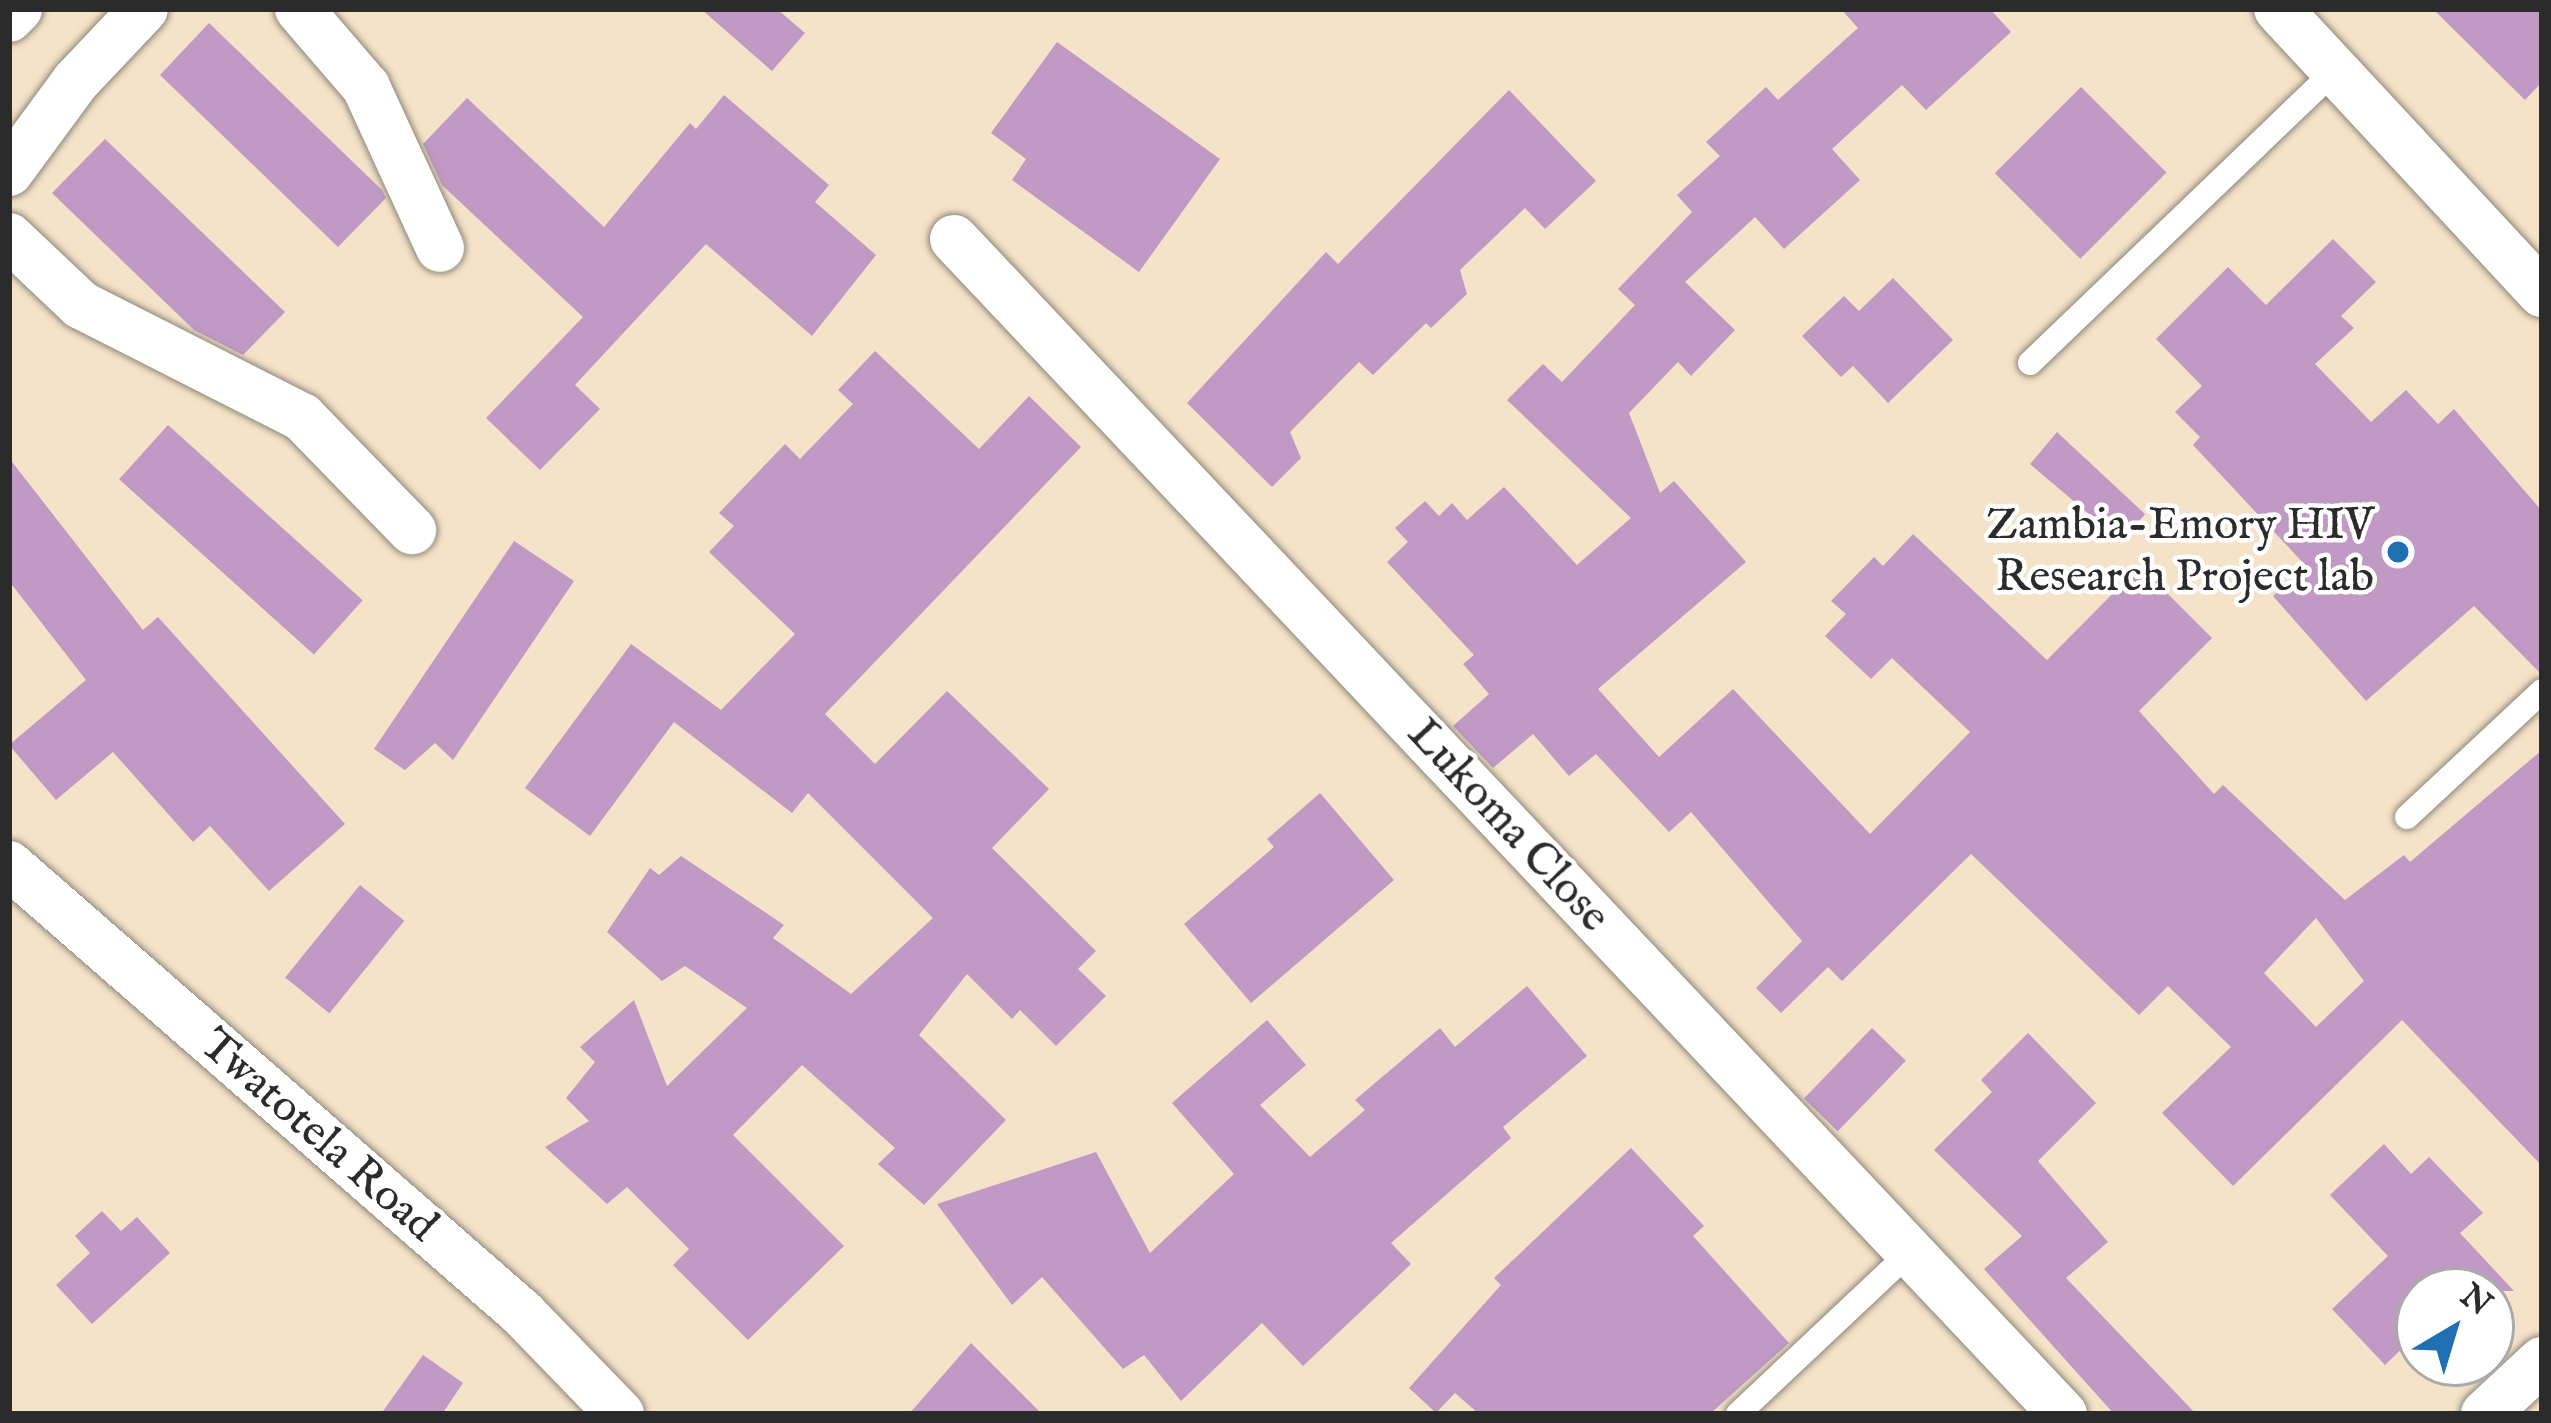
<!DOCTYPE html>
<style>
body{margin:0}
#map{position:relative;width:2551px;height:1423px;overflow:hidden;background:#f4e3c9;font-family:"IM FELL English",serif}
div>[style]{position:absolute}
.building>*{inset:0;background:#c099c5;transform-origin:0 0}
.roads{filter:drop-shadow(0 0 3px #90877a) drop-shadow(0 0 3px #90877a)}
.service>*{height:24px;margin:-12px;padding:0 12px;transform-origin:12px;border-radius:12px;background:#fff}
.minor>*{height:48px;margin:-24px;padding:0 24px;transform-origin:24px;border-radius:24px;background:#fff}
.dots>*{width:33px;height:33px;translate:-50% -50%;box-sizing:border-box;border:6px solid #fff;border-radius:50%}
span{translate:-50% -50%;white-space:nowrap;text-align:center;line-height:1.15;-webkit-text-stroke:9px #fff;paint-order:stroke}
.poi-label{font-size:45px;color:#2b2b2b}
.right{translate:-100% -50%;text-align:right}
.street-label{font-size:45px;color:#2b2b2b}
.frame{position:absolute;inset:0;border:12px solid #2b2b2b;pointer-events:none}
.north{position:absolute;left:2395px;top:1267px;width:120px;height:120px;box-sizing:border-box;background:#fff;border:3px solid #aaa;border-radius:50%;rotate:38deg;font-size:33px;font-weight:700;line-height:48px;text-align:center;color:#2b2b2b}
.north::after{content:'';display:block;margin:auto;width:42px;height:54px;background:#1f6fb2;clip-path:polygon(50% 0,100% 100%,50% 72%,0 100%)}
</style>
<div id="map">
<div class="building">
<i style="clip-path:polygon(701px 9px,777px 9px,805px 33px,772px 71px)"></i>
<i style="clip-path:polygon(evenodd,1841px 9px,1990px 9px,2011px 32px,1926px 110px,1902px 85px,1832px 149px,1860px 180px,1784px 249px,1755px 217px,1685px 282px,1735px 330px,1691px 376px,1678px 362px,1629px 413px,1660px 493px,1674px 481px,1746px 562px,1598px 689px,1659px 757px,1733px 689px,1870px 834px,1970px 732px,1892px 658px,1871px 679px,1825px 636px,1846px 614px,1831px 601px,1874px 557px,1883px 566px,1913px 534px,2047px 660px,2140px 566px,2212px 638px,2139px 711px,2214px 794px,2223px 785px,2345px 900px,2404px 855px,2410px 862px,2542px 750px,2542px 1166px,2402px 1020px,2233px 1186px,2162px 1113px,2231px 1047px,2168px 986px,2139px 1015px,1971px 854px,1842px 981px,1828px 967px,1781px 1013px,1756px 988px,1802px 941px,1691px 812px,1669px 832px,1596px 754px,1569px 776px,1533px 734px,1493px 768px,1453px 726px,1489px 694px,1463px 664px,1474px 655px,1387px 562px,1408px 542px,1395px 528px,1425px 501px,1439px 516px,1452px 503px,1467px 520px,1504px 487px,1577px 565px,1631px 518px,1507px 400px,1543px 364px,1562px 382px,1635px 305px,1618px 289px,1692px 212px,1677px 195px,1720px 156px,1706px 142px,1766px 87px,1778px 100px,1858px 28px,1841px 9px,2316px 918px,2364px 981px,2316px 1027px,2264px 973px,2316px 918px)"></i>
<i style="clip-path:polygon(2433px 9px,2542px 9px,2542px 82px,2525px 100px)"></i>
<i style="clip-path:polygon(209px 23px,382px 190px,386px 198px,338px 247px,160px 75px)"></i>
<i style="clip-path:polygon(1057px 42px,1220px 159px,1139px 272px,1012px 180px,1026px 159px,991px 133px)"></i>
<i style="left:2081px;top:87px;width:121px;height:122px;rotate:45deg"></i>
<i style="clip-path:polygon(1509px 90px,1596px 181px,1545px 229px,1525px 208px,1460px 270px,1467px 294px,1431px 328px,1426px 323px,1373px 375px,1359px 362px,1290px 432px,1301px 458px,1272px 487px,1187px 403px,1326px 252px,1338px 264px)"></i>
<i style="clip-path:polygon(724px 95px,829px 185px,815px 202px,876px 255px,812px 336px,706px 244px,575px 385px,600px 409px,540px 470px,486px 418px,583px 317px,442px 185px,423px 144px,467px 98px,604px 227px,690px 123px,696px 129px)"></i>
<i style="clip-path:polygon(105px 139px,285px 312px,243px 355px,194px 330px,52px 193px)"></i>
<i style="clip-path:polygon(2333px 239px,2376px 282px,2341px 316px,2354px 328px,2315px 364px,2371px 422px,2406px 390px,2438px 424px,2454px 409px,2542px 511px,2542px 675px,2474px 606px,2366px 701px,2273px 596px,2306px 566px,2193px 445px,2200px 437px,2175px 412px,2202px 386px,2156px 339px,2228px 267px,2266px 305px)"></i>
<i style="clip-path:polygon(1893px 278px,1953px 340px,1888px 403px,1853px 366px,1841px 377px,1802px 336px,1844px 296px,1859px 311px)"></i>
<i style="clip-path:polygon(875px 351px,979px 449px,1029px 396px,1081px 447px,825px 714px,875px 764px,947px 691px,1049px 789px,992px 848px,1096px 951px,1078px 969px,1106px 996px,1056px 1046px,1020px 1010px,1012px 1019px,967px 974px,919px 1035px,1006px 1120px,924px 1205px,878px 1164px,895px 1148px,802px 1065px,733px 1135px,844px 1246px,748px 1340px,673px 1265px,689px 1249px,627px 1187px,607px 1204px,545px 1147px,589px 1121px,566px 1098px,595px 1062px,580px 1047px,634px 1000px,667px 1086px,747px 1008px,685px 966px,662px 981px,607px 932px,650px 868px,659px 875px,681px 856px,784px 925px,773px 938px,851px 994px,933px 918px,808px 793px,792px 813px,674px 722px,590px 836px,525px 788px,631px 644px,721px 710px,795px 634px,709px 552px,734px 526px,719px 513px,785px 444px,800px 459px,853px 404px,838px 390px)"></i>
<i style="left:168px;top:425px;width:262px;height:73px;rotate:42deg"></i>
<i style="clip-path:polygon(2057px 432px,2145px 514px,2122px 542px,2030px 464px)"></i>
<i style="clip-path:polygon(9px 458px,143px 630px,158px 617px,345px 824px,269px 891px,210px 826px,193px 842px,113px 752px,56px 800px,9px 745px,86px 680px,9px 581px)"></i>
<i style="clip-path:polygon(514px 541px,574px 581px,453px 760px,435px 743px,405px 770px,374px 749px)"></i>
<i style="clip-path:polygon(1320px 793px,1394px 880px,1251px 1003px,1184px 924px,1274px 847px,1267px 839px)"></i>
<i style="left:360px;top:885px;width:57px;height:119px;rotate:39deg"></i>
<i style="clip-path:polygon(1527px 986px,1587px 1056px,1503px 1127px,1511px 1138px,1391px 1243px,1411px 1264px,1303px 1366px,1262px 1323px,1181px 1401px,1144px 1355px,1123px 1369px,1042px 1277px,1012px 1305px,937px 1204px,1096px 1152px,1150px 1253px,1234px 1174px,1172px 1103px,1267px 1020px,1306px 1065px,1260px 1105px,1310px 1157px,1365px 1110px,1355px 1100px,1440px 1028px,1455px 1047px)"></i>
<i style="left:1872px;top:1028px;width:47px;height:98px;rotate:44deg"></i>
<i style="clip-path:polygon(2028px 1033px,2096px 1103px,2038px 1161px,2108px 1242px,2066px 1278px,2196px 1414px,2114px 1414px,1984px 1269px,2022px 1236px,1934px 1150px,1992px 1092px,1981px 1080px)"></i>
<i style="clip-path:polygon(2384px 1144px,2411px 1174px,2429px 1157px,2483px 1213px,2460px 1233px,2514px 1291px,2419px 1291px,2419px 1332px,2385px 1365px,2332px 1309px,2388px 1256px,2330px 1195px)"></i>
<i style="clip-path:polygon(1631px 1148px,1704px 1226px,1693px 1236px,1789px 1343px,1710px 1414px,1479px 1414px,1455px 1393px,1436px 1413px,1409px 1388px,1501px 1285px,1494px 1278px)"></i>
<i style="clip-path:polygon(102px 1211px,121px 1231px,137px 1217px,170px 1253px,92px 1324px,56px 1285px,90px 1253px,75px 1236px)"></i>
<i style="clip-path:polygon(971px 1343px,1042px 1414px,909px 1414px)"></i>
<i style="clip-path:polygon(423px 1355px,463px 1383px,442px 1414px,381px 1414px)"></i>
</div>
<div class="roads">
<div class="service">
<i style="left:2030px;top:363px;width:424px;rotate:-43.8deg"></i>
<i style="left:2407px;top:817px;width:185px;rotate:-43deg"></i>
<i style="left:1738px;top:1414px;width:236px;rotate:-43.3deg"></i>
</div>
<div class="minor">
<i style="left:299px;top:9px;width:103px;rotate:49.3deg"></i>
<i style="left:366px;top:87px;width:177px;rotate:65.3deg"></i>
<i style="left:2278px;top:9px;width:388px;rotate:47.1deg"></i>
<i style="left:9px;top:18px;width:13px;rotate:-45deg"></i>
<i style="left:9px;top:172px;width:112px;rotate:-53.7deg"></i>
<i style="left:75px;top:82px;width:100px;rotate:-46.6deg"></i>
<i style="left:9px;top:237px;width:99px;rotate:43.4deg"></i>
<i style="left:81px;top:305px;width:248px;rotate:26.9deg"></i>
<i style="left:302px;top:417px;width:158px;rotate:45.8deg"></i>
<i style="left:954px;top:239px;width:1616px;rotate:46.66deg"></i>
<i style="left:9px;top:865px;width:681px;rotate:41.13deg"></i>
<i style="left:522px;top:1313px;width:141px;rotate:45.9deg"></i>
<i style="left:2485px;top:1414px;width:78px;rotate:-42.9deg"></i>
</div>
</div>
<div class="dots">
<i style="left:2398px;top:552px;background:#1f6fb2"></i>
</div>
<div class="poi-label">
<span class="right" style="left:2374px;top:552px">Zambia-Emory HIV<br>Research Project lab</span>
</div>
<div class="street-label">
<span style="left:1508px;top:826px;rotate:47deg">Lukoma Close</span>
<span style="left:318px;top:1136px;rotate:41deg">Twatotela Road</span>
</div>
<div class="frame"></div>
<div class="north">N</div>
</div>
